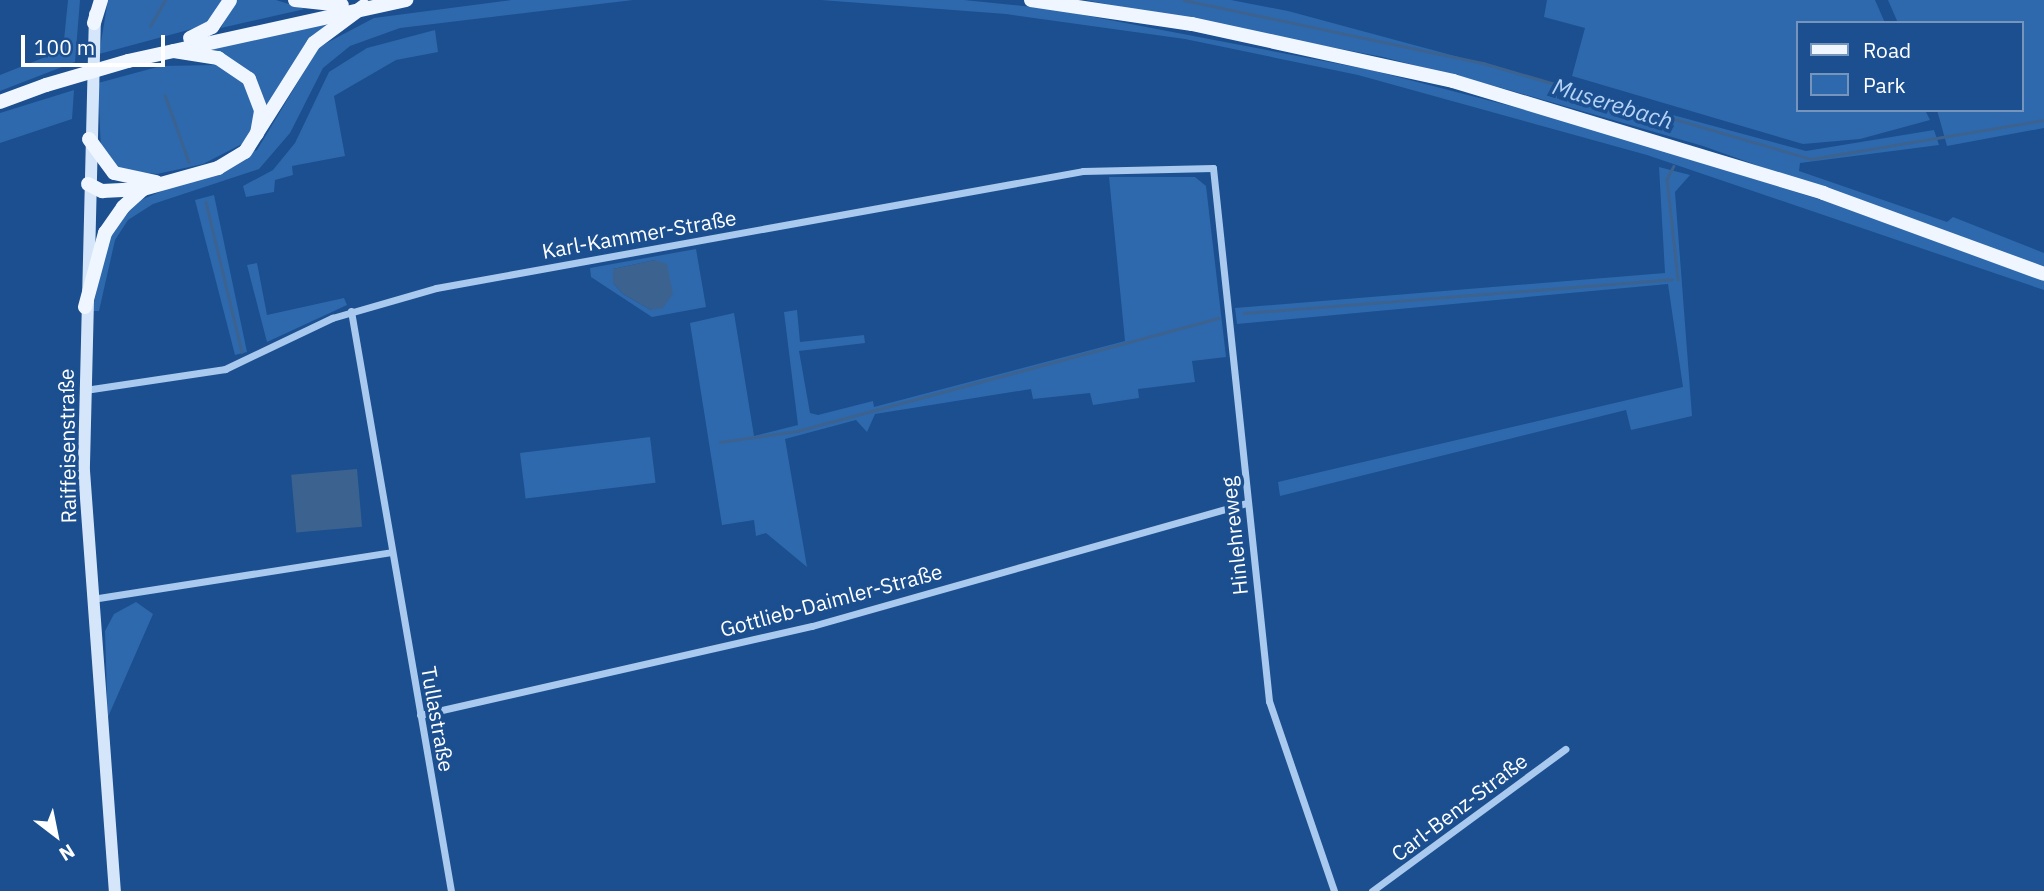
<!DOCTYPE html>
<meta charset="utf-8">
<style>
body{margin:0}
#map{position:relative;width:2044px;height:891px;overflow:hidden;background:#1b4f8f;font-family:"IBM Plex Sans",sans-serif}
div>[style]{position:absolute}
.green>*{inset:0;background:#2e69ad;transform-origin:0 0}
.water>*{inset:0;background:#3c6290;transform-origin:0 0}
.stream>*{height:2.5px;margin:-1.25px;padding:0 1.25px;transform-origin:1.25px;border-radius:1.25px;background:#3c6290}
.street>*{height:7px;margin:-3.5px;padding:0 3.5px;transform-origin:3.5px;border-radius:3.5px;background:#a9c9ee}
.secondary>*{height:12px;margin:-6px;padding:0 6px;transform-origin:6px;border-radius:6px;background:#d6e6fa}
.primary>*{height:14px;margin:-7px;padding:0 7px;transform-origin:7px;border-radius:7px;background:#f0f6ff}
.primary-bridge>*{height:14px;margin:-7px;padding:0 7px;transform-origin:7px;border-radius:7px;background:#f0f6ff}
span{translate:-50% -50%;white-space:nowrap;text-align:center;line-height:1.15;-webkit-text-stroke:7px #1b4f8f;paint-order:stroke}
.street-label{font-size:21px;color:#fff}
.water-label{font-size:23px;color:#b5d3f5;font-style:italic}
.legend{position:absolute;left:1796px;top:21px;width:228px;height:91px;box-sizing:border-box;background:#1b4f8f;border:2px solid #7695bc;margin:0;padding:9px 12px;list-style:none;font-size:21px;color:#fff}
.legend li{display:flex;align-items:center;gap:14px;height:35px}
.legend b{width:35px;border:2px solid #7695bc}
.north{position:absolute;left:21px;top:800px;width:70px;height:70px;-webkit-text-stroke:5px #1b4f8f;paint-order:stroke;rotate:148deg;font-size:19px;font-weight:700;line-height:28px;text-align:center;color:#fff}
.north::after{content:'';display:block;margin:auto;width:24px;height:32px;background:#fff;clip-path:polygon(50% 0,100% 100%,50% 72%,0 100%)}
.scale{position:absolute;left:21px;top:35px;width:144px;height:32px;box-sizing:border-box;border:4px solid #fff;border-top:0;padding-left:9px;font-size:21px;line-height:24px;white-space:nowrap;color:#fff;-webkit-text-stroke:5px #1b4f8f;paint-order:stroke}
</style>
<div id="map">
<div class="green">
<i style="clip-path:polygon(68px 0,80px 0,75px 62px,0 91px,0 75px,63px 50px)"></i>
<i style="clip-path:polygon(108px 0,226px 0,203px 26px,99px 54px)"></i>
<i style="clip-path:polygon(234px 0,276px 0,305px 9px,221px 28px)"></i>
<i style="clip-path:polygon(511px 0,633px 0,400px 28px,350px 46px,323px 68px,290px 133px,259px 169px,153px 204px,128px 220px,115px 240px,99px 311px,92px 311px,109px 237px,134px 203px,257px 150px,319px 47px,374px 18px)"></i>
<i style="clip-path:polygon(821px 0,964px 0,1052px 9px,1371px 70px,1553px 117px,1825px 201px,2044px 281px,2044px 290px,1647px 155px,1358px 75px,1185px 39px,1006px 14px)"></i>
<i style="clip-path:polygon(1085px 0,1231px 0,1288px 11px,1806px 151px,1934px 130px,1939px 145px,1800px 163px,1799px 171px,1947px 222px,1953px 217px,2044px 253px,2044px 268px,1703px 146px,1502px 88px,1383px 57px)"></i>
<i style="clip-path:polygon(1547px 0,1875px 0,1885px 23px,1797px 23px,1797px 110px,1925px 110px,1930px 120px,1860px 139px,1803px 144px,1572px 76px,1585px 28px,1544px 17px)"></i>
<i style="clip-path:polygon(1888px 0,2044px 0,2044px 128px,1947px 146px,1937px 110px,2021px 110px,2021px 23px,1898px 23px)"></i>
<i style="clip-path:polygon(339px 18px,269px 118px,255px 81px,197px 48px)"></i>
<i style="clip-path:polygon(435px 30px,438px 52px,396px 60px,334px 96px,345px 156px,292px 166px,293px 175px,275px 180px,274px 192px,246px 197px,243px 186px,273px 170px,295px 143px,329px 72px,367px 48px)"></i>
<i style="clip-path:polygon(218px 65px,240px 77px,255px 100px,252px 131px,242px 144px,203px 164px,157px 174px,120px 170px,101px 150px,98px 83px,161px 66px)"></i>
<i style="clip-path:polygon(74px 90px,72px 119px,0 143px,0 113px)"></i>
<i style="clip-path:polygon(1659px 167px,1690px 175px,1675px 192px,1692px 416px,1631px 430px,1626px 410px,1280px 496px,1278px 482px,1683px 387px,1668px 284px,1237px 324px,1235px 308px,1665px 273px)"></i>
<i style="clip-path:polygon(1109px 177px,1195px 177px,1206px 186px,1226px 357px,1192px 361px,1195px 382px,1138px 389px,1139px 398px,1093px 405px,1090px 393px,1033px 399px,1031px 389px,875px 414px,867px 432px,856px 420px,785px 439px,807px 567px,766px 533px,756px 536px,754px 520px,722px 525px,690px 323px,734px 313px,754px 436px,798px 425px,784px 312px,797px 310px,800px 342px,864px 335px,865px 343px,799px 351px,810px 413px,818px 415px,873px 401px,874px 407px,1125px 341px)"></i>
<i style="clip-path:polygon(214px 195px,247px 352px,235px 355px,195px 200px)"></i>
<i style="clip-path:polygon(evenodd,696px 249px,706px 307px,652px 317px,591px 277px,590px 268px,696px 249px,655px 260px,651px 310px,623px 294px,613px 283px,613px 269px,655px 260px)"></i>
<i style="clip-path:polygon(257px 263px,267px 315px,344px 298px,347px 305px,267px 342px,247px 265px)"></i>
<i style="left:650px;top:437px;width:46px;height:131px;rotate:83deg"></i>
<i style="clip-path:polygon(136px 602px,153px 614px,108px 717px,110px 788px,105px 631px,114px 614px)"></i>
</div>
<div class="water">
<i style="clip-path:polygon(655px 260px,667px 264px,673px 294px,663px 308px,651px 310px,623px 294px,613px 283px,613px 269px)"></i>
<i style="left:357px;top:469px;width:58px;height:66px;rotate:85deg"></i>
</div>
<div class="stream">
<i style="left:1184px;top:0;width:306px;rotate:11.9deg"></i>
<i style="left:1483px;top:63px;width:342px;rotate:16.3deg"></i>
<i style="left:1811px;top:159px;width:236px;rotate:-9.5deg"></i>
<i style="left:150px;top:26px;width:30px;rotate:-60deg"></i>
<i style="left:165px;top:95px;width:71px;rotate:70.3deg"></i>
<i style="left:1674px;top:166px;width:15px;rotate:118deg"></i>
<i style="left:1667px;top:179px;width:101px;rotate:83.7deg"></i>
<i style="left:206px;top:202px;width:154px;rotate:76.5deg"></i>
<i style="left:1244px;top:313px;width:429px;rotate:-4.5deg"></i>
<i style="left:720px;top:442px;width:78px;rotate:-8.1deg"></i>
<i style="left:797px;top:431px;width:436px;rotate:-15deg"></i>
</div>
<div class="street">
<i style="left:351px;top:311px;width:589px;rotate:80.22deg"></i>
<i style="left:85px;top:390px;width:142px;rotate:-8.5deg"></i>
<i style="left:225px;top:369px;width:119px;rotate:-25.5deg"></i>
<i style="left:332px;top:318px;width:108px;rotate:-16.1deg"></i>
<i style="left:436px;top:288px;width:657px;rotate:-10.25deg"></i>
<i style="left:1083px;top:171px;width:130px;rotate:-1.3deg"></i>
<i style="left:1213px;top:168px;width:536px;rotate:84deg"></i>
<i style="left:1269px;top:701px;width:201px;rotate:71.1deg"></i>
<i style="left:92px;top:599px;width:303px;rotate:-8.9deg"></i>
<i style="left:420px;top:715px;width:402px;rotate:-12.8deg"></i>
<i style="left:812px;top:626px;width:452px;rotate:-15.8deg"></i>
<i style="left:1372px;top:891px;width:240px;rotate:-36.3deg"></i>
</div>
<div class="secondary">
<i style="left:95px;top:14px;width:457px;rotate:91.4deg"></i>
<i style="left:84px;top:471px;width:421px;rotate:85.8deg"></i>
</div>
<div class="primary">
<i style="left:295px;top:0;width:47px;rotate:6.1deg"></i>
<i style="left:1031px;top:0;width:163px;rotate:8.5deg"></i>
<i style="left:1192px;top:24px;width:267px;rotate:12.3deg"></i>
<i style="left:1453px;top:81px;width:387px;rotate:16.8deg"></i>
<i style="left:1823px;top:193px;width:235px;rotate:20.1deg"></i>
<i style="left:94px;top:23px;width:24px;rotate:-73deg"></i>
<i style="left:190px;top:38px;width:25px;rotate:-27deg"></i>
<i style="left:212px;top:27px;width:32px;rotate:-56deg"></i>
<i style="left:174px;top:51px;width:45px;rotate:9deg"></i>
<i style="left:218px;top:58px;width:37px;rotate:34deg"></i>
<i style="left:249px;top:79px;width:34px;rotate:69deg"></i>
<i style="left:261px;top:111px;width:23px;rotate:100deg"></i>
<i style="left:128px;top:61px;width:285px;rotate:-12.4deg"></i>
<i style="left:0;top:102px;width:49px;rotate:-20.3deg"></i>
<i style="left:89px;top:139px;width:42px;rotate:53.7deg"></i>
<i style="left:114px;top:173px;width:43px;rotate:12.1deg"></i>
<i style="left:88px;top:184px;width:16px;rotate:27deg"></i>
<i style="left:102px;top:191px;width:41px;rotate:-2.8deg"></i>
<i style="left:85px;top:307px;width:77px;rotate:-74.9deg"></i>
<i style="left:105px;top:233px;width:32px;rotate:-55deg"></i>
<i style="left:123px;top:207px;width:27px;rotate:-42deg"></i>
<i style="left:143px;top:189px;width:78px;rotate:-15.6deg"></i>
<i style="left:218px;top:168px;width:31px;rotate:-31deg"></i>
<i style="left:245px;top:152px;width:129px;rotate:-57.7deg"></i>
<i style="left:314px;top:43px;width:62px;rotate:-36.5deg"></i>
</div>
<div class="primary-bridge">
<i style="left:46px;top:85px;width:85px;rotate:-16.3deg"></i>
</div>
<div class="street-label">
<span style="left:639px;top:234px;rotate:-10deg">Karl-Kammer-Straße</span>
<span style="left:67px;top:446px;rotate:-91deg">Raiffeisenstraße</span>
<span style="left:1234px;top:536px;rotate:-96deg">Hinlehreweg</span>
<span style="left:831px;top:600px;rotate:-15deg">Gottlieb-Daimler-Straße</span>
<span style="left:438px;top:719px;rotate:80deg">Tullastraße</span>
<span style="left:1459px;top:807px;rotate:-37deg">Carl-Benz-Straße</span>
</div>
<div class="water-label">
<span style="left:1613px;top:103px;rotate:17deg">Muserebach</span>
</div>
<ul class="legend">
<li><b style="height:9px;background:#f0f6ff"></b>Road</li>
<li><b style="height:19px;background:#2e69ad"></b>Park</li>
</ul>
<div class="north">N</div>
<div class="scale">100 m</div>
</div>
